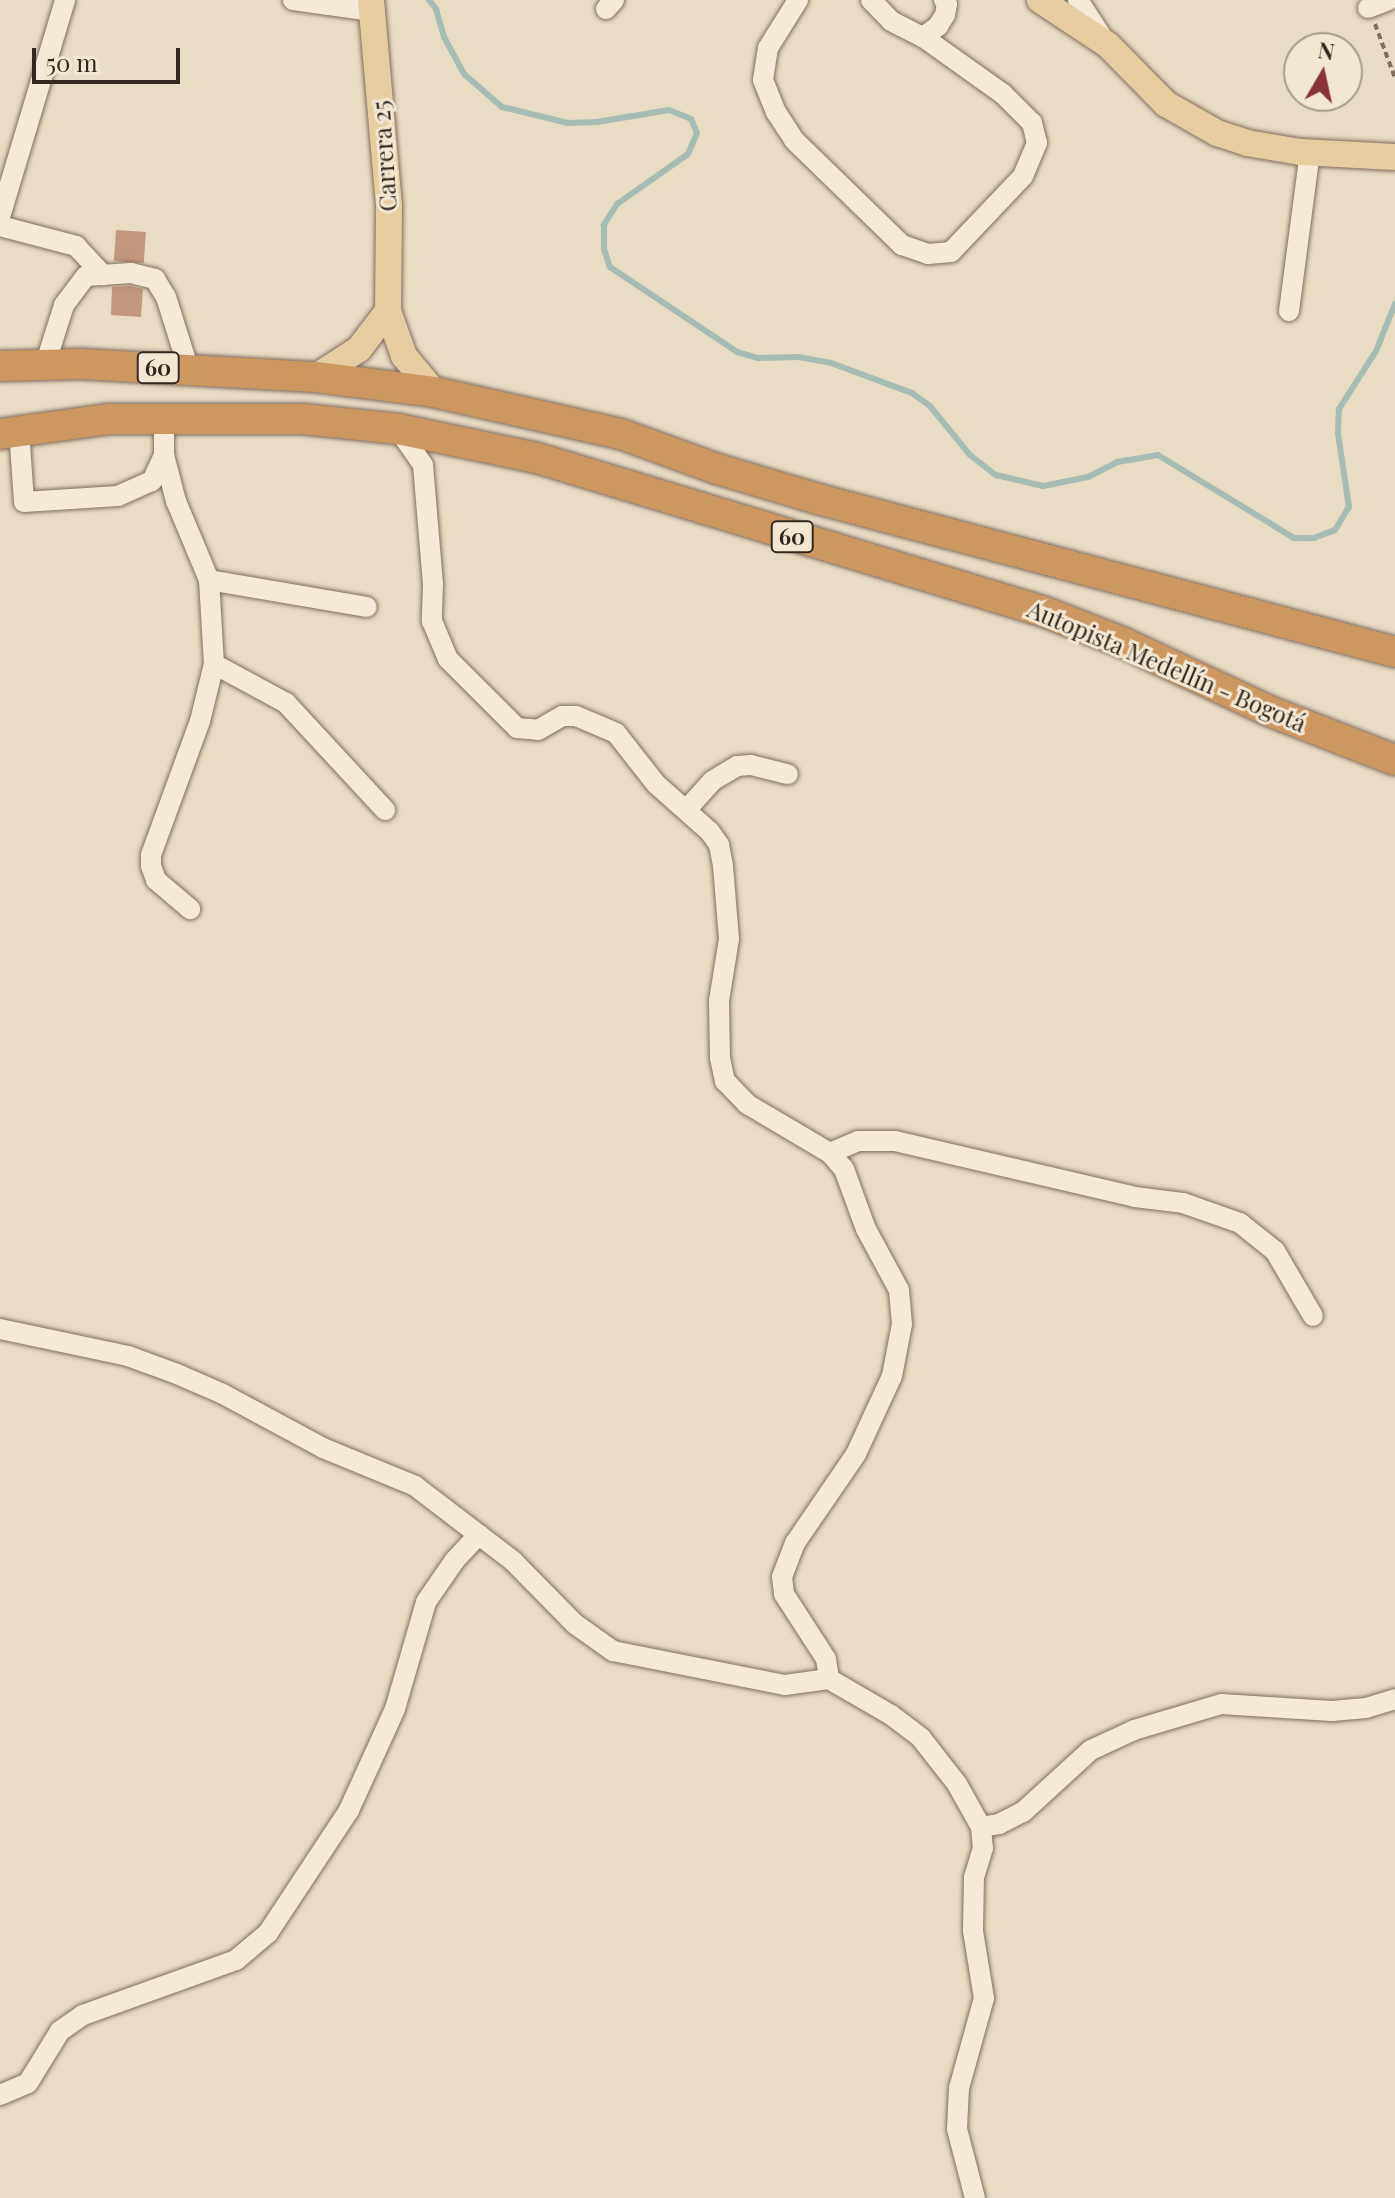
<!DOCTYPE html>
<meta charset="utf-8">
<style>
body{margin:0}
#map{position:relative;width:1395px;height:2198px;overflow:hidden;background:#e8dcc5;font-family:"Playfair Display",serif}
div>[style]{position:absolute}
.stream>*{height:6px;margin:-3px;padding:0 3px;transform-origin:3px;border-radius:3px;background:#a6bcb4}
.building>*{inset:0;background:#c2977f;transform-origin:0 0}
.path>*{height:4px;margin-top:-2px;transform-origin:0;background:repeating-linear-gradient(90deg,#816e5d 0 6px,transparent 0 10px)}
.roads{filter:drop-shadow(0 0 2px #816e5d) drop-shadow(0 0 2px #816e5d)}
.minor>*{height:20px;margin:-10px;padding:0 10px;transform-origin:10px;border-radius:10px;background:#f4ead7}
.major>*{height:26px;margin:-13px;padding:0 13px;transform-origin:13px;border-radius:13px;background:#e7cea1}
.highway>*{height:30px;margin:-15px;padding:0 15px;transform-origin:15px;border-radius:15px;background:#cd985f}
span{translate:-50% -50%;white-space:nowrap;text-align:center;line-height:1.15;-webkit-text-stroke:6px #f1e7d3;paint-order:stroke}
.shield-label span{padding:2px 6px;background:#f1e7d3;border:2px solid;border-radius:6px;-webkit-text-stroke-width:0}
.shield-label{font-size:22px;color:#33281f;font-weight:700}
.street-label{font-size:24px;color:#33281f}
.north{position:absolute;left:1283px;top:32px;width:80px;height:80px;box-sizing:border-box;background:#f1e7d3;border:2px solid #a59b8b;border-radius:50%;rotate:9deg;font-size:22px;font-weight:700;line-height:32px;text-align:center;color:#33281f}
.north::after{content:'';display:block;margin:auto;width:28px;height:36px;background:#883439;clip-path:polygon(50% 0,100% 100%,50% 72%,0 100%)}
.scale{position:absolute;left:32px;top:48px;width:148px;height:36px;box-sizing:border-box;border:4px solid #33281f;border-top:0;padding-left:10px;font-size:24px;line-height:28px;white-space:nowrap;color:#33281f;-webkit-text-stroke:6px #f1e7d3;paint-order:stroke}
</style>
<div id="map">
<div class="stream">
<i style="left:429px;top:0;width:11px;rotate:52deg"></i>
<i style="left:436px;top:9px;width:29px;rotate:74deg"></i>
<i style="left:444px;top:37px;width:42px;rotate:61.6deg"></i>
<i style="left:464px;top:74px;width:50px;rotate:41deg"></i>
<i style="left:502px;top:107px;width:68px;rotate:13.6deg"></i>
<i style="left:568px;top:123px;width:29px;rotate:-2deg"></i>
<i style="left:597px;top:122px;width:73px;rotate:-9.5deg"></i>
<i style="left:669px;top:110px;width:24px;rotate:22deg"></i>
<i style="left:691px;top:119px;width:15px;rotate:67deg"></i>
<i style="left:697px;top:133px;width:23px;rotate:113deg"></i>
<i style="left:688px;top:154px;width:87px;rotate:144.8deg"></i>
<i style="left:617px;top:204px;width:25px;rotate:122deg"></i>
<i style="left:604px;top:225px;width:24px;rotate:90deg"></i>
<i style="left:604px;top:249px;width:19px;rotate:72deg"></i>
<i style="left:610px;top:267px;width:153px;rotate:33.8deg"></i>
<i style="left:737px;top:352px;width:22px;rotate:16deg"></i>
<i style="left:758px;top:358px;width:40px;rotate:-1.4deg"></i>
<i style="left:798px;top:357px;width:34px;rotate:10deg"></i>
<i style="left:831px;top:363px;width:86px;rotate:20.3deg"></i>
<i style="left:912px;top:393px;width:22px;rotate:36deg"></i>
<i style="left:930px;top:406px;width:63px;rotate:50.8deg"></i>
<i style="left:970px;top:455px;width:33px;rotate:38deg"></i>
<i style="left:996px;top:475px;width:48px;rotate:13.2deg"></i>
<i style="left:1043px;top:486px;width:46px;rotate:-11.3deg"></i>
<i style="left:1088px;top:477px;width:33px;rotate:-27deg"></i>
<i style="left:1117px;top:462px;width:42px;rotate:-9.7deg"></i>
<i style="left:1158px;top:455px;width:159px;rotate:31.4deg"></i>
<i style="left:1294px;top:538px;width:20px"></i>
<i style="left:1314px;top:538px;width:22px;rotate:-21deg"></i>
<i style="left:1335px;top:530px;width:27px;rotate:-59deg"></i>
<i style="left:1349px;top:507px;width:75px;rotate:-98.5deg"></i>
<i style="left:1338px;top:433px;width:24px;rotate:-88deg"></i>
<i style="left:1339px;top:409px;width:69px;rotate:-57.5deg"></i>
<i style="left:1376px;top:351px;width:51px;rotate:-68deg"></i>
</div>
<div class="building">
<i style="left:116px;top:230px;width:30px;height:31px;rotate:4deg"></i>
<i style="clip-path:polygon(130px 286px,143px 289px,141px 317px,111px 315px,112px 287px)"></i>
</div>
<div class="path">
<i style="left:1375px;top:24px;width:58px;rotate:69.7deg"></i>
</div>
<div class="roads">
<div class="minor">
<i style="left:293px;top:0;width:80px;rotate:7.9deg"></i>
<i style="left:798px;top:0;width:57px;rotate:122deg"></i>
<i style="left:768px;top:48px;width:32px;rotate:99deg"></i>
<i style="left:763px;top:80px;width:35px;rotate:68deg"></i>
<i style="left:776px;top:112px;width:33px;rotate:57deg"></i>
<i style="left:794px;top:140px;width:151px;rotate:44.2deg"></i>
<i style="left:902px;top:245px;width:28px;rotate:19deg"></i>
<i style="left:928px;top:254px;width:23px;rotate:-5deg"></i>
<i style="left:951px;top:252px;width:105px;rotate:-46.5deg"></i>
<i style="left:1023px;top:176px;width:36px;rotate:-67deg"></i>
<i style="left:1037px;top:143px;width:21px;rotate:-104deg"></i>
<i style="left:1032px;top:123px;width:41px;rotate:-135deg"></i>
<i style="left:1003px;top:94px;width:98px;rotate:-144.5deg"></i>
<i style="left:871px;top:0;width:29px;rotate:46deg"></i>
<i style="left:891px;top:21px;width:36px;rotate:27deg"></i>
<i style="left:923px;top:37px;width:19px;rotate:-36deg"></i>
<i style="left:938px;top:26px;width:13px;rotate:-58deg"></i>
<i style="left:945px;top:15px;width:11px;rotate:-80deg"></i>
<i style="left:947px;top:4px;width:5px;rotate:-127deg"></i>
<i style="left:1078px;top:0;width:48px;rotate:57deg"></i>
<i style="left:1368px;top:8px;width:22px;rotate:-21deg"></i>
<i style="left:606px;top:9px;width:12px;rotate:-48deg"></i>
<i style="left:0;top:217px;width:227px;rotate:-73.3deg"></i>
<i style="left:0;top:226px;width:79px;rotate:14.7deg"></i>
<i style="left:76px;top:246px;width:40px;rotate:47deg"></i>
<i style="left:1289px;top:311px;width:160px;rotate:-82.5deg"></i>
<i style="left:45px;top:365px;width:63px;rotate:-72.4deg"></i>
<i style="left:64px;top:305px;width:36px;rotate:-53deg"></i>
<i style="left:86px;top:276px;width:45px;rotate:-3.8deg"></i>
<i style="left:131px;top:273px;width:25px;rotate:14deg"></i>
<i style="left:155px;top:279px;width:21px;rotate:59deg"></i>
<i style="left:166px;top:297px;width:77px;rotate:72.5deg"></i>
<i style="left:164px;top:418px;width:37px;rotate:90deg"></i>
<i style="left:164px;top:455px;width:48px;rotate:75.4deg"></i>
<i style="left:176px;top:501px;width:86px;rotate:67.3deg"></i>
<i style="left:209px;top:580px;width:84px;rotate:86.6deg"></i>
<i style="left:214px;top:664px;width:59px;rotate:103.8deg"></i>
<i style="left:200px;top:721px;width:143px;rotate:110.1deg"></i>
<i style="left:151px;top:855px;width:11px;rotate:90deg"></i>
<i style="left:151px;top:866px;width:15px;rotate:70deg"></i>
<i style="left:156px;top:880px;width:45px;rotate:40.5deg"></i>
<i style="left:398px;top:429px;width:44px;rotate:55.2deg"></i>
<i style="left:423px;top:465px;width:119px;rotate:85.2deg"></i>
<i style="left:433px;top:584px;width:37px;rotate:92deg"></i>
<i style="left:432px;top:621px;width:41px;rotate:67.2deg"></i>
<i style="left:448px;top:659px;width:98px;rotate:45deg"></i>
<i style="left:517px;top:728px;width:21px;rotate:5deg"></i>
<i style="left:538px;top:730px;width:28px;rotate:-30deg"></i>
<i style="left:562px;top:716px;width:14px"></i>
<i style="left:576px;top:716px;width:43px;rotate:23deg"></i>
<i style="left:616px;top:733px;width:65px;rotate:51.9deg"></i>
<i style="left:656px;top:784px;width:72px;rotate:41.6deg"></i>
<i style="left:710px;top:832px;width:16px;rotate:55deg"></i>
<i style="left:719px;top:845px;width:21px;rotate:79deg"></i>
<i style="left:723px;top:866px;width:73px;rotate:85.3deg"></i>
<i style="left:729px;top:939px;width:63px;rotate:99.2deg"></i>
<i style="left:719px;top:1001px;width:57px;rotate:89deg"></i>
<i style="left:720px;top:1058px;width:24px;rotate:78deg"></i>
<i style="left:725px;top:1081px;width:32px;rotate:46deg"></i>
<i style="left:747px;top:1104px;width:96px;rotate:30.6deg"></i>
<i style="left:830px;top:1153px;width:21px;rotate:49deg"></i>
<i style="left:844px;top:1169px;width:64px;rotate:69.9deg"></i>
<i style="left:866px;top:1229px;width:69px;rotate:61.6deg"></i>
<i style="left:899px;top:1290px;width:34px;rotate:85deg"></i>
<i style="left:902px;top:1324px;width:53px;rotate:100.9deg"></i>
<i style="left:892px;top:1376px;width:86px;rotate:114.8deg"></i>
<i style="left:856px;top:1454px;width:108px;rotate:124.4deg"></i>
<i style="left:795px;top:1543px;width:36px;rotate:111deg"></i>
<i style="left:782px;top:1577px;width:17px;rotate:83deg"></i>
<i style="left:784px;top:1594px;width:77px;rotate:57.1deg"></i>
<i style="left:826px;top:1659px;width:20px;rotate:81deg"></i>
<i style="left:19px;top:430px;width:72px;rotate:86deg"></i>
<i style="left:24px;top:502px;width:94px;rotate:-3.7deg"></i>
<i style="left:118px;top:496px;width:37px;rotate:-24deg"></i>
<i style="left:152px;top:481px;width:29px;rotate:-65deg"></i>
<i style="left:209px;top:580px;width:160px;rotate:9.7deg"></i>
<i style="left:214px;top:664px;width:82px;rotate:28.4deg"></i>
<i style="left:286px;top:703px;width:146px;rotate:47.2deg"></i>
<i style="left:688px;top:808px;width:36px;rotate:-48deg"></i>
<i style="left:712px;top:781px;width:29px;rotate:-31deg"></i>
<i style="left:737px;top:766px;width:14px;rotate:-4deg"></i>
<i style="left:751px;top:765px;width:38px;rotate:14deg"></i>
<i style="left:830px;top:1153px;width:30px;rotate:-23deg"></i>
<i style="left:858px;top:1141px;width:37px"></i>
<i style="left:895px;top:1141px;width:246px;rotate:13.1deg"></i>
<i style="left:1135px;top:1197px;width:48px;rotate:7.1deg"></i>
<i style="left:1183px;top:1203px;width:60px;rotate:19.3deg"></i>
<i style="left:1240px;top:1223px;width:45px;rotate:38.7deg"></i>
<i style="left:1275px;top:1251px;width:75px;rotate:59.7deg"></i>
<i style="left:0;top:1329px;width:131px;rotate:11.9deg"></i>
<i style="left:128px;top:1356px;width:52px;rotate:20.2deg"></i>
<i style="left:177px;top:1374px;width:48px;rotate:23.4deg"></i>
<i style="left:221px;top:1393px;width:116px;rotate:28.3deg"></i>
<i style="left:323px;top:1448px;width:100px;rotate:22.4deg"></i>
<i style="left:415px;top:1486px;width:123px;rotate:37.4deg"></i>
<i style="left:513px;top:1561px;width:88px;rotate:45.5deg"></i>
<i style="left:575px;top:1624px;width:47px;rotate:35.4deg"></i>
<i style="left:613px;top:1651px;width:175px;rotate:11.2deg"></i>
<i style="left:785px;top:1685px;width:44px;rotate:-7.8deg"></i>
<i style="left:829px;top:1679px;width:72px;rotate:30.1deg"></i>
<i style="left:891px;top:1715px;width:38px;rotate:37deg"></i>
<i style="left:921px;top:1738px;width:58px;rotate:52deg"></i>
<i style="left:957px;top:1784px;width:49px;rotate:60.8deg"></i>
<i style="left:981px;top:1827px;width:21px;rotate:85deg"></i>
<i style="left:983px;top:1848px;width:30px;rotate:107deg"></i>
<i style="left:974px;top:1877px;width:54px;rotate:91.1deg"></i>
<i style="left:973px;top:1931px;width:68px;rotate:80.7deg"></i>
<i style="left:984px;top:1998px;width:93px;rotate:105.5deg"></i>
<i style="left:959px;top:2088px;width:41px;rotate:92.8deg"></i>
<i style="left:957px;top:2129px;width:71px;rotate:75.4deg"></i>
<i style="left:981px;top:1827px;width:18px;rotate:-9deg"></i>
<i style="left:999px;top:1824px;width:27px;rotate:-27deg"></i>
<i style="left:1023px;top:1812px;width:92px;rotate:-42.4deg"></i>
<i style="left:1091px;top:1750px;width:47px;rotate:-24.9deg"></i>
<i style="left:1134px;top:1730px;width:91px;rotate:-16.6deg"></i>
<i style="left:1221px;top:1704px;width:111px;rotate:3.6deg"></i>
<i style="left:1332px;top:1711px;width:34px;rotate:-5deg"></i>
<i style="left:1366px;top:1708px;width:30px;rotate:-17deg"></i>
<i style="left:0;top:2095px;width:30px;rotate:-23deg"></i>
<i style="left:28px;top:2083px;width:61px;rotate:-58.4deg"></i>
<i style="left:60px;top:2031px;width:28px;rotate:-35deg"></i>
<i style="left:83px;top:2015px;width:163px;rotate:-19.8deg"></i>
<i style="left:236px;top:1960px;width:42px;rotate:-40.2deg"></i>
<i style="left:268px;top:1933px;width:147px;rotate:-56.6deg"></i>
<i style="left:349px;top:1810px;width:111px;rotate:-65.5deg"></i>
<i style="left:395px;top:1709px;width:111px;rotate:-73.8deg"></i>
<i style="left:426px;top:1602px;width:51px;rotate:-55.4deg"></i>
<i style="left:455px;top:1560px;width:35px;rotate:-47deg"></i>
</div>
<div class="major">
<i style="left:371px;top:0;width:206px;rotate:85deg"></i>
<i style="left:389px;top:205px;width:106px;rotate:90.5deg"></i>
<i style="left:388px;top:311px;width:48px;rotate:70.4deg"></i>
<i style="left:404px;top:356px;width:47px;rotate:50.2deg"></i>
<i style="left:1040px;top:0;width:82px;rotate:33.5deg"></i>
<i style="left:1108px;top:45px;width:83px;rotate:45.5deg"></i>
<i style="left:1166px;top:104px;width:59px;rotate:29.6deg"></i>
<i style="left:1217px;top:133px;width:32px;rotate:18deg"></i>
<i style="left:1247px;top:143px;width:54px;rotate:9.6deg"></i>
<i style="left:1300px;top:152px;width:95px;rotate:3deg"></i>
<i style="left:316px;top:377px;width:51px;rotate:-33.1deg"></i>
<i style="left:359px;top:349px;width:48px;rotate:-52.7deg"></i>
</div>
<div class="highway">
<i style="left:0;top:366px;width:81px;rotate:-1.4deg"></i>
<i style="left:81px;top:364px;width:235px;rotate:3.2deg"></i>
<i style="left:316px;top:377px;width:119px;rotate:7.2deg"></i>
<i style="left:434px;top:392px;width:192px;rotate:12.7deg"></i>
<i style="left:621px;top:434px;width:102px;rotate:20deg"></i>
<i style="left:717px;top:469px;width:105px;rotate:16.5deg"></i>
<i style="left:818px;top:499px;width:597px;rotate:14.85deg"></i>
<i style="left:0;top:434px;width:111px;rotate:-7.8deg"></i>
<i style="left:110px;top:419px;width:193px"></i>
<i style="left:303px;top:419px;width:96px;rotate:6deg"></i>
<i style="left:398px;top:429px;width:142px;rotate:11.8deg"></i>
<i style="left:537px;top:458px;width:531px;rotate:16.86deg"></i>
<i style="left:1045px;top:612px;width:85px;rotate:21.4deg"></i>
<i style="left:1124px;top:643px;width:160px;rotate:25.1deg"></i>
<i style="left:1269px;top:711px;width:135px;rotate:21.3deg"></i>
</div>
</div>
<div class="shield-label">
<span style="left:158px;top:368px">60</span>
<span style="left:792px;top:537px">60</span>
</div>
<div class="street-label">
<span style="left:384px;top:156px;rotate:-94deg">Carrera 25</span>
<span style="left:1167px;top:666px;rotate:23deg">Autopista Medellín - Bogotá</span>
</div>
<div class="north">N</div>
<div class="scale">50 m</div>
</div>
